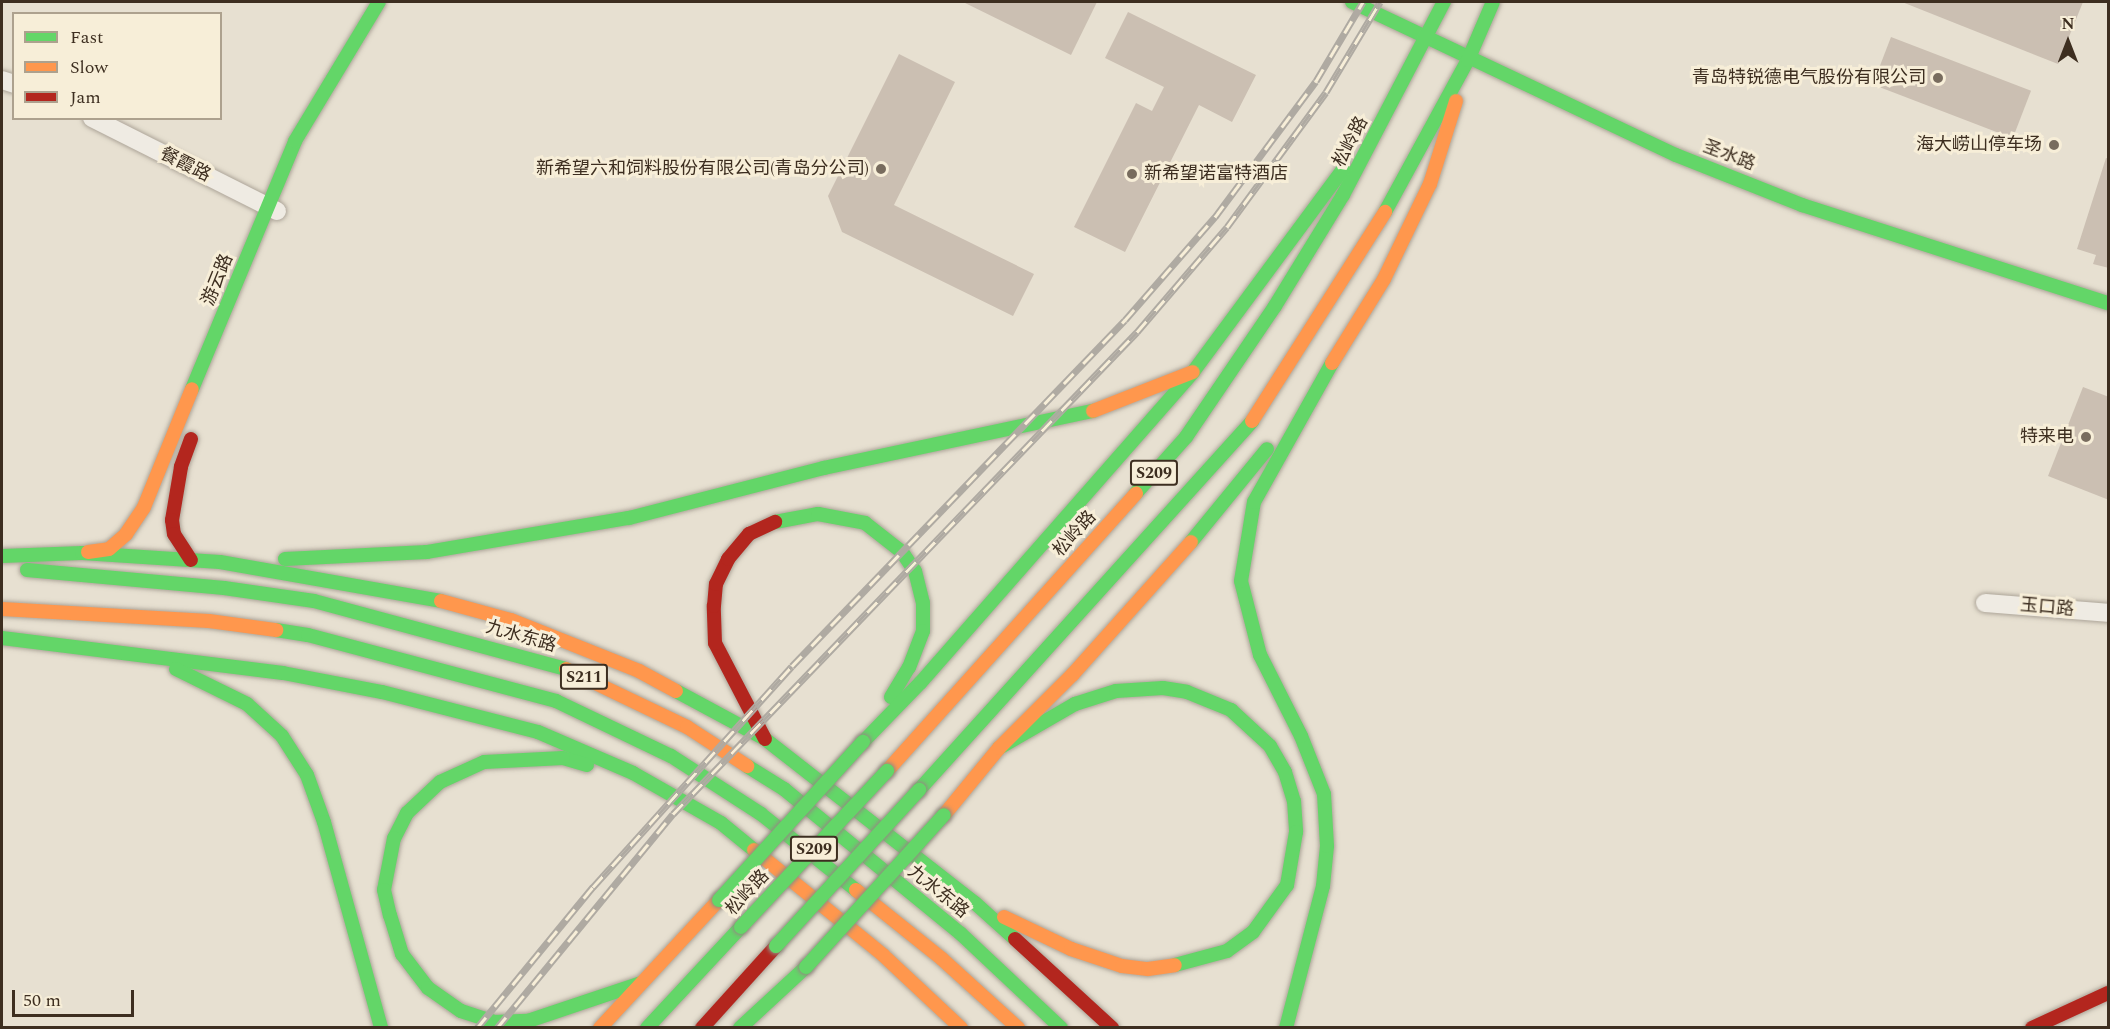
<!DOCTYPE html>
<meta charset="utf-8">
<style>
body{margin:0}
#map{position:relative;width:2110px;height:1029px;overflow:hidden;background:#e7e0d1;font-family:Spectral,"Noto Sans SC",serif}
div>[style]{position:absolute}
.building>*{inset:0;background:#cbbfb2;transform-origin:0 0}
.roads{filter:drop-shadow(0 0 2px #ada599) drop-shadow(0 0 2px #ada599)}
.street>*{height:18px;margin:-9px;padding:0 9px;transform-origin:9px;border-radius:9px;background:#efebe3}
.fast>*{height:14px;margin:-7px;padding:0 7px;transform-origin:7px;border-radius:7px;background:#63d668}
.slow>*{height:14px;margin:-7px;padding:0 7px;transform-origin:7px;border-radius:7px;background:#ff974d}
.jam>*{height:14px;margin:-7px;padding:0 7px;transform-origin:7px;border-radius:7px;background:#b3261e}
.rail>*{height:7px;margin-top:-3.5px;transform-origin:0;background:repeating-linear-gradient(90deg,#f7eed8 0 14px,#afaaa2 0 28px);box-sizing:border-box;border-block:2px solid #afaaa2}
.bridges{filter:drop-shadow(0 0 2px #928b80) drop-shadow(0 0 2px #928b80)}
.fast-bridge>*{height:14px;margin:-7px;padding:0 7px;transform-origin:7px;border-radius:7px;background:#63d668}
.dots>*{width:16px;height:16px;translate:-50% -50%;box-sizing:border-box;border:3px solid #f7eed8;border-radius:50%}
span{translate:-50% -50%;white-space:nowrap;text-align:center;line-height:1.15;-webkit-text-stroke:6px #f7eed8;paint-order:stroke}
.shield-label span{padding:2px 4px;background:#f7eed8;border:2px solid;border-radius:4px;-webkit-text-stroke-width:0}
.shield-label{font-size:16px;color:#3d2e20;font-weight:700}
.poi-label{font-size:18px;color:#3d2e20}
.right{translate:-100% -50%;text-align:right}
.left{translate:0 -50%;text-align:left}
.street-label{font-size:18px;color:#3d2e20}
.frame{position:absolute;inset:0;border:3px solid #3d2e20;pointer-events:none}
.legend{position:absolute;left:12px;top:12px;width:210px;height:108px;box-sizing:border-box;background:#f7eed8;border:2px solid #ada18e;margin:0;padding:8px 10px;list-style:none;font-size:18px;color:#3d2e20}
.legend li{display:flex;align-items:center;gap:12px;height:30px}
.legend b{width:30px;border:2px solid #ada18e}
.north{position:absolute;left:2038px;top:12px;width:60px;height:60px;-webkit-text-stroke:4px #f7eed8;paint-order:stroke;rotate:0deg;font-size:16px;font-weight:700;line-height:24px;text-align:center;color:#3d2e20}
.north::after{content:'';display:block;margin:auto;width:21px;height:27px;background:#3d2e20;clip-path:polygon(50% 0,100% 100%,50% 72%,0 100%)}
.scale{position:absolute;left:12px;top:990px;width:122px;height:27px;box-sizing:border-box;border:3px solid #3d2e20;border-top:0;padding-left:8px;font-size:18px;line-height:21px;white-space:nowrap;color:#3d2e20;-webkit-text-stroke:4px #f7eed8;paint-order:stroke}
</style>
<div id="map">
<div class="building">
<i style="clip-path:polygon(963px 2px,1097px 2px,1071px 55px)"></i>
<i style="clip-path:polygon(1902px 2px,2083px 2px,2058px 64px)"></i>
<i style="clip-path:polygon(1128px 12px,1256px 75px,1232px 122px,1199px 105px,1125px 252px,1074px 227px,1136px 103px,1152px 111px,1164px 87px,1105px 58px)"></i>
<i style="left:1891px;top:37px;width:150px;height:51px;rotate:21deg"></i>
<i style="clip-path:polygon(899px 54px,955px 82px,894px 205px,1034px 274px,1013px 316px,842px 232px,828px 196px)"></i>
<i style="clip-path:polygon(2106px 158px,2109px 159px,2109px 268px,2093px 264px,2096px 255px,2077px 249px)"></i>
<i style="clip-path:polygon(2083px 387px,2109px 397px,2109px 500px,2048px 476px)"></i>
</div>
<div class="roads">
<div class="street">
<i style="left:2px;top:80px;width:13px;rotate:18deg"></i>
<i style="left:92px;top:118px;width:207px;rotate:26.7deg"></i>
<i style="left:1985px;top:603px;width:123px;rotate:4.6deg"></i>
</div>
<div class="fast">
<i style="left:1352px;top:2px;width:358px;rotate:25.3deg"></i>
<i style="left:1676px;top:155px;width:136px;rotate:21.6deg"></i>
<i style="left:1802px;top:205px;width:321px;rotate:17.8deg"></i>
<i style="left:1385px;top:212px;width:173px;rotate:-61.4deg"></i>
<i style="left:1468px;top:60px;width:63px;rotate:-66.7deg"></i>
<i style="left:192px;top:389px;width:269px;rotate:-67.4deg"></i>
<i style="left:295px;top:141px;width:162px;rotate:-58.9deg"></i>
<i style="left:1136px;top:493px;width:75px;rotate:-48.2deg"></i>
<i style="left:1186px;top:437px;width:158px;rotate:-55.8deg"></i>
<i style="left:1275px;top:306px;width:130px;rotate:-58.5deg"></i>
<i style="left:1343px;top:195px;width:218px;rotate:-62.4deg"></i>
<i style="left:775px;top:522px;width:44px;rotate:-10.5deg"></i>
<i style="left:818px;top:514px;width:48px;rotate:10.8deg"></i>
<i style="left:865px;top:523px;width:47px;rotate:38.1deg"></i>
<i style="left:902px;top:552px;width:23px;rotate:56deg"></i>
<i style="left:915px;top:571px;width:33px;rotate:76deg"></i>
<i style="left:923px;top:603px;width:28px;rotate:90deg"></i>
<i style="left:923px;top:631px;width:39px;rotate:111deg"></i>
<i style="left:909px;top:667px;width:35px;rotate:121deg"></i>
<i style="left:1191px;top:542px;width:120px;rotate:-50.7deg"></i>
<i style="left:2px;top:556px;width:80px;rotate:-2.1deg"></i>
<i style="left:82px;top:553px;width:138px;rotate:3.7deg"></i>
<i style="left:220px;top:562px;width:224px;rotate:10deg"></i>
<i style="left:285px;top:559px;width:142px;rotate:-2.8deg"></i>
<i style="left:427px;top:552px;width:205px;rotate:-9.6deg"></i>
<i style="left:629px;top:518px;width:201px;rotate:-14.4deg"></i>
<i style="left:824px;top:468px;width:275px;rotate:-12deg"></i>
<i style="left:27px;top:570px;width:198px;rotate:5.2deg"></i>
<i style="left:224px;top:588px;width:91px;rotate:8.2deg"></i>
<i style="left:314px;top:601px;width:261px;rotate:15.1deg"></i>
<i style="left:276px;top:630px;width:32px;rotate:9deg"></i>
<i style="left:308px;top:635px;width:257px;rotate:14.9deg"></i>
<i style="left:556px;top:701px;width:127px;rotate:25.6deg"></i>
<i style="left:671px;top:756px;width:107px;rotate:32.8deg"></i>
<i style="left:761px;top:814px;width:122px;rotate:38.7deg"></i>
<i style="left:2px;top:638px;width:283px;rotate:7.1deg"></i>
<i style="left:283px;top:673px;width:101px;rotate:10.9deg"></i>
<i style="left:382px;top:692px;width:161px;rotate:14.4deg"></i>
<i style="left:538px;top:732px;width:103px;rotate:23.3deg"></i>
<i style="left:633px;top:773px;width:101px;rotate:29.6deg"></i>
<i style="left:721px;top:823px;width:43px;rotate:39.3deg"></i>
<i style="left:176px;top:669px;width:79px;rotate:26.2deg"></i>
<i style="left:247px;top:704px;width:47px;rotate:42.4deg"></i>
<i style="left:282px;top:736px;width:46px;rotate:57.3deg"></i>
<i style="left:307px;top:775px;width:50px;rotate:70.1deg"></i>
<i style="left:324px;top:822px;width:214px;rotate:74.5deg"></i>
<i style="left:676px;top:691px;width:101px;rotate:28.3deg"></i>
<i style="left:765px;top:739px;width:266px;rotate:38deg"></i>
<i style="left:975px;top:903px;width:54px;rotate:42deg"></i>
<i style="left:863px;top:742px;width:83px;rotate:-46deg"></i>
<i style="left:921px;top:682px;width:412px;rotate:-48.7deg"></i>
<i style="left:1193px;top:372px;width:252px;rotate:-53.5deg"></i>
<i style="left:999px;top:748px;width:88px;rotate:-30.1deg"></i>
<i style="left:1075px;top:704px;width:43px;rotate:-17.6deg"></i>
<i style="left:1116px;top:691px;width:47px;rotate:-3.7deg"></i>
<i style="left:1163px;top:688px;width:24px;rotate:9deg"></i>
<i style="left:1187px;top:692px;width:48px;rotate:22.2deg"></i>
<i style="left:1231px;top:710px;width:53px;rotate:42.7deg"></i>
<i style="left:1270px;top:746px;width:30px;rotate:60deg"></i>
<i style="left:1285px;top:772px;width:30px;rotate:73deg"></i>
<i style="left:1294px;top:801px;width:31px;rotate:86deg"></i>
<i style="left:1296px;top:832px;width:54px;rotate:99.6deg"></i>
<i style="left:1287px;top:885px;width:58px;rotate:125.9deg"></i>
<i style="left:1253px;top:932px;width:32px;rotate:144deg"></i>
<i style="left:1227px;top:951px;width:54px;rotate:164.9deg"></i>
<i style="left:587px;top:765px;width:25px;rotate:-164deg"></i>
<i style="left:563px;top:758px;width:79px;rotate:177.1deg"></i>
<i style="left:484px;top:762px;width:48px;rotate:155.6deg"></i>
<i style="left:440px;top:782px;width:45px;rotate:136.8deg"></i>
<i style="left:407px;top:813px;width:28px;rotate:117deg"></i>
<i style="left:394px;top:838px;width:53px;rotate:100.9deg"></i>
<i style="left:384px;top:890px;width:26px;rotate:77deg"></i>
<i style="left:390px;top:915px;width:41px;rotate:72.9deg"></i>
<i style="left:402px;top:954px;width:43px;rotate:52.6deg"></i>
<i style="left:428px;top:988px;width:40px;rotate:34.9deg"></i>
<i style="left:461px;top:1011px;width:35px;rotate:18deg"></i>
<i style="left:494px;top:1022px;width:34px;rotate:-2deg"></i>
<i style="left:528px;top:1021px;width:119px;rotate:-18.6deg"></i>
<i style="left:747px;top:766px;width:44px;rotate:31.9deg"></i>
<i style="left:784px;top:789px;width:229px;rotate:39.3deg"></i>
<i style="left:961px;top:934px;width:137px;rotate:43.2deg"></i>
<i style="left:919px;top:790px;width:497px;rotate:-47.9deg"></i>
<i style="left:647px;top:1028px;width:138px;rotate:-47.1deg"></i>
<i style="left:740px;top:1028px;width:90px;rotate:-42.7deg"></i>
<i style="left:1286px;top:1028px;width:147px;rotate:-75.4deg"></i>
<i style="left:1323px;top:886px;width:40px;rotate:-84.3deg"></i>
<i style="left:1327px;top:846px;width:52px;rotate:-93.3deg"></i>
<i style="left:1324px;top:794px;width:62px;rotate:-111.6deg"></i>
<i style="left:1301px;top:736px;width:91px;rotate:-116.8deg"></i>
<i style="left:1260px;top:655px;width:76px;rotate:-104.4deg"></i>
<i style="left:1241px;top:581px;width:80px;rotate:-80.7deg"></i>
<i style="left:1254px;top:502px;width:159px;rotate:-60.7deg"></i>
</div>
<div class="slow">
<i style="left:1332px;top:363px;width:99px;rotate:-58.2deg"></i>
<i style="left:1384px;top:279px;width:106px;rotate:-64.2deg"></i>
<i style="left:1430px;top:184px;width:87px;rotate:-72.6deg"></i>
<i style="left:1093px;top:411px;width:107px;rotate:-21.3deg"></i>
<i style="left:1252px;top:421px;width:248px;rotate:-57.5deg"></i>
<i style="left:88px;top:552px;width:21px;rotate:-8deg"></i>
<i style="left:109px;top:549px;width:23px;rotate:-41deg"></i>
<i style="left:126px;top:534px;width:32px;rotate:-56deg"></i>
<i style="left:144px;top:507px;width:127px;rotate:-67.9deg"></i>
<i style="left:441px;top:601px;width:73px;rotate:15.2deg"></i>
<i style="left:511px;top:620px;width:138px;rotate:21.7deg"></i>
<i style="left:639px;top:671px;width:42px;rotate:28.4deg"></i>
<i style="left:2px;top:609px;width:207px;rotate:3.3deg"></i>
<i style="left:209px;top:621px;width:68px;rotate:7.7deg"></i>
<i style="left:566px;top:669px;width:134px;rotate:25.6deg"></i>
<i style="left:687px;top:727px;width:72px;rotate:33deg"></i>
<i style="left:887px;top:771px;width:373px;rotate:-48.1deg"></i>
<i style="left:944px;top:815px;width:87px;rotate:-50.6deg"></i>
<i style="left:999px;top:748px;width:105px;rotate:-45deg"></i>
<i style="left:1073px;top:674px;width:177px;rotate:-48.2deg"></i>
<i style="left:754px;top:850px;width:166px;rotate:39.1deg"></i>
<i style="left:883px;top:955px;width:107px;rotate:43.1deg"></i>
<i style="left:856px;top:890px;width:110px;rotate:38.7deg"></i>
<i style="left:942px;top:959px;width:103px;rotate:42.2deg"></i>
<i style="left:1004px;top:917px;width:74px;rotate:25.5deg"></i>
<i style="left:1071px;top:949px;width:54px;rotate:18.4deg"></i>
<i style="left:1122px;top:966px;width:26px;rotate:7deg"></i>
<i style="left:1148px;top:969px;width:27px;rotate:-8deg"></i>
<i style="left:600px;top:1028px;width:175px;rotate:-47.1deg"></i>
</div>
<div class="jam">
<i style="left:191px;top:439px;width:30px;rotate:110deg"></i>
<i style="left:181px;top:467px;width:54px;rotate:99.6deg"></i>
<i style="left:172px;top:520px;width:14px;rotate:82deg"></i>
<i style="left:174px;top:534px;width:31px;rotate:57deg"></i>
<i style="left:765px;top:739px;width:108px;rotate:-117.5deg"></i>
<i style="left:715px;top:643px;width:37px;rotate:-92deg"></i>
<i style="left:714px;top:606px;width:22px;rotate:-85deg"></i>
<i style="left:716px;top:584px;width:28px;rotate:-64deg"></i>
<i style="left:728px;top:559px;width:33px;rotate:-50deg"></i>
<i style="left:749px;top:534px;width:29px;rotate:-25deg"></i>
<i style="left:1015px;top:939px;width:132px;rotate:42.5deg"></i>
<i style="left:702px;top:1028px;width:110px;rotate:-47.9deg"></i>
<i style="left:2032px;top:1028px;width:84px;rotate:-24.7deg"></i>
</div>
</div>
<div class="rail">
<i style="left:477px;top:1028px;width:183px;rotate:-50.6deg"></i>
<i style="left:593px;top:887px;width:297px;rotate:-48deg"></i>
<i style="left:792px;top:666px;width:480px;rotate:-46.1deg"></i>
<i style="left:1125px;top:320px;width:137px;rotate:-48.9deg"></i>
<i style="left:1215px;top:217px;width:169px;rotate:-53.4deg"></i>
<i style="left:1316px;top:81px;width:92px;rotate:-59.3deg"></i>
<i style="left:497px;top:1028px;width:277px;rotate:-50.6deg"></i>
<i style="left:673px;top:814px;width:669px;rotate:-46.09deg"></i>
<i style="left:1137px;top:332px;width:138px;rotate:-49.4deg"></i>
<i style="left:1227px;top:227px;width:167px;rotate:-53.7deg"></i>
<i style="left:1326px;top:92px;width:105px;rotate:-59deg"></i>
</div>
<div class="bridges">
<div class="fast-bridge">
<i style="left:719px;top:900px;width:214px;rotate:-47.7deg"></i>
<i style="left:741px;top:927px;width:214px;rotate:-46.9deg"></i>
<i style="left:776px;top:946px;width:212px;rotate:-47.5deg"></i>
<i style="left:806px;top:967px;width:205px;rotate:-47.8deg"></i>
</div>
</div>
<div class="dots">
<i style="left:1938px;top:78px;background:#786c5e"></i>
<i style="left:2054px;top:145px;background:#786c5e"></i>
<i style="left:881px;top:169px;background:#786c5e"></i>
<i style="left:1132px;top:174px;background:#786c5e"></i>
<i style="left:2086px;top:437px;background:#786c5e"></i>
</div>
<div class="shield-label">
<span style="left:1154px;top:473px">S209</span>
<span style="left:584px;top:677px">S211</span>
<span style="left:814px;top:849px">S209</span>
</div>
<div class="poi-label">
<span class="right" style="left:1926px;top:78px">青岛特锐德电气股份有限公司</span>
<span class="right" style="left:2042px;top:145px">海大崂山停车场</span>
<span class="right" style="left:869px;top:169px">新希望六和饲料股份有限公司(青岛分公司)</span>
<span class="left" style="left:1144px;top:174px">新希望诺富特酒店</span>
<span class="right" style="left:2074px;top:437px">特来电</span>
</div>
<div class="street-label">
<span style="left:1351px;top:142px;rotate:-62deg">松岭路</span>
<span style="left:1729px;top:156px;rotate:21deg">圣水路</span>
<span style="left:185px;top:165px;rotate:27deg">餐霞路</span>
<span style="left:218px;top:280px;rotate:-68deg">游云路</span>
<span style="left:1075px;top:534px;rotate:-48deg">松岭路</span>
<span style="left:2047px;top:608px;rotate:5deg">玉口路</span>
<span style="left:521px;top:637px;rotate:16deg">九水东路</span>
<span style="left:938px;top:892px;rotate:39deg">九水东路</span>
<span style="left:748px;top:893px;rotate:-47deg">松岭路</span>
</div>
<div class="frame"></div>
<ul class="legend">
<li><b style="height:8px;background:#63d668"></b>Fast</li>
<li><b style="height:8px;background:#ff974d"></b>Slow</li>
<li><b style="height:8px;background:#b3261e"></b>Jam</li>
</ul>
<div class="north">N</div>
<div class="scale">50 m</div>
</div>
